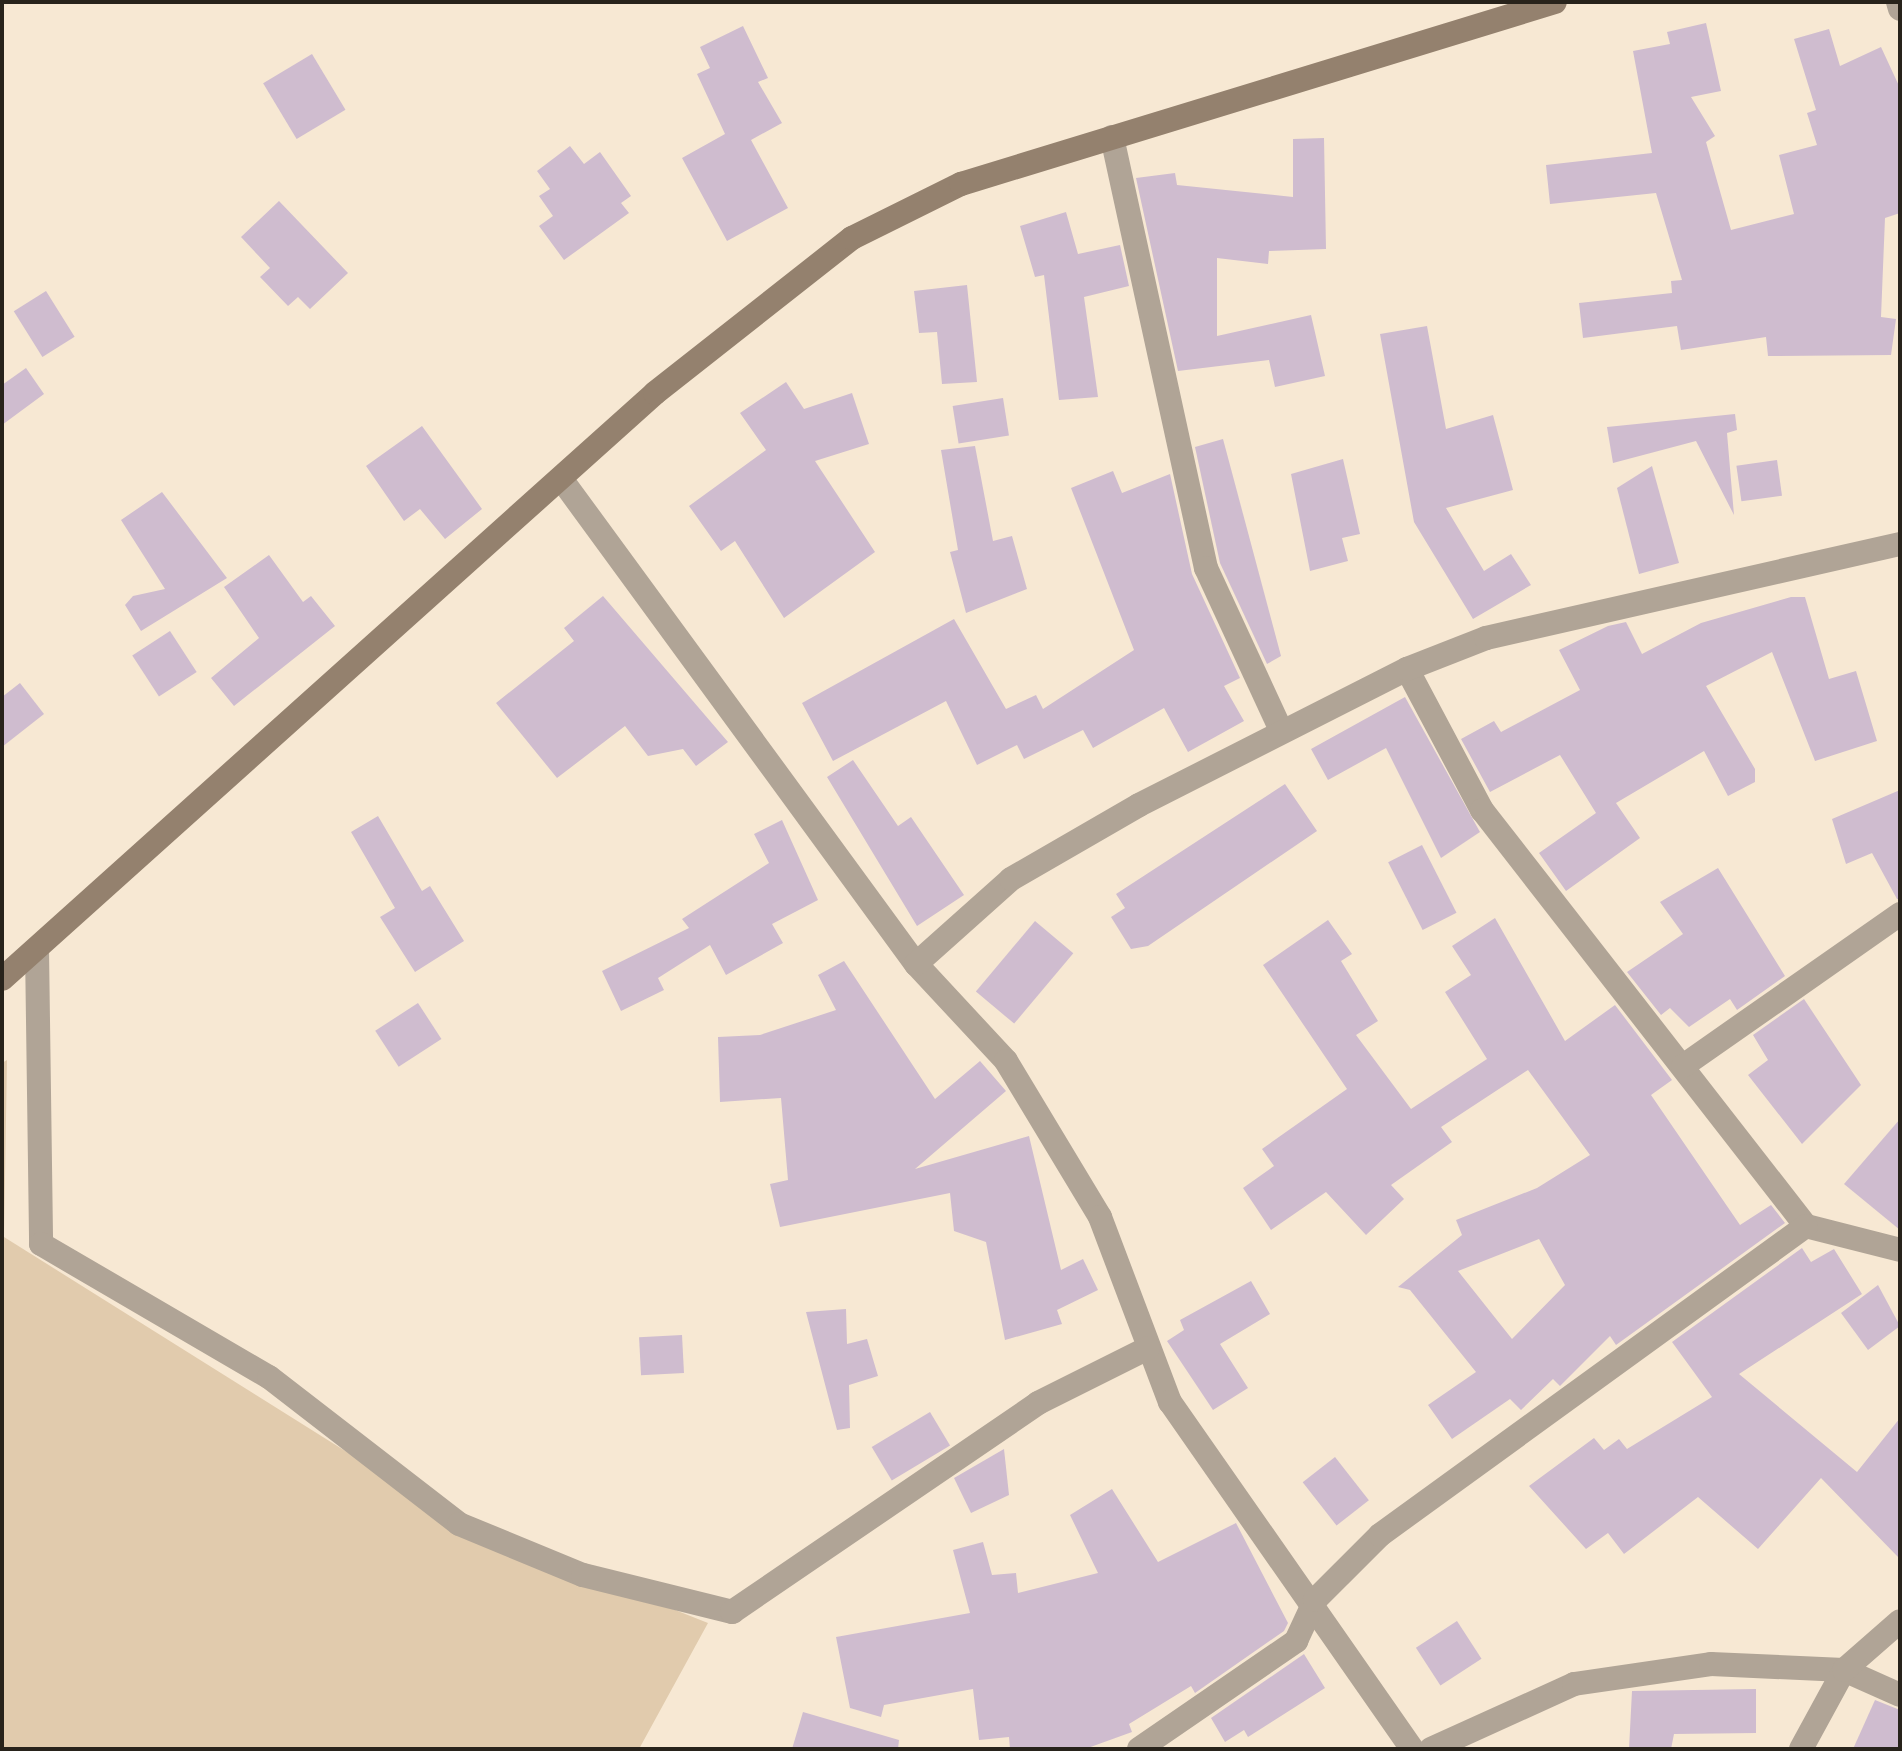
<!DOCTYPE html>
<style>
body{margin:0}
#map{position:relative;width:1902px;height:1751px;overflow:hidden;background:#f7e8d3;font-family:"Varela Round",sans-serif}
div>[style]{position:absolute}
.green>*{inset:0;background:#e1cbad}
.building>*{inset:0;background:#cfbccf;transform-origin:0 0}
.street>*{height:24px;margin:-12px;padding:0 12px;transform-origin:12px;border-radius:12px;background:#b0a496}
.secondary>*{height:24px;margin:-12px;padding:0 12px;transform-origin:12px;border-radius:12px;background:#94816e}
span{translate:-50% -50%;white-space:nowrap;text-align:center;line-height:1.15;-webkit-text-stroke:8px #fff;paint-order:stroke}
.frame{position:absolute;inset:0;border:4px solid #28231b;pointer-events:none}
</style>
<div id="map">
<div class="green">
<i style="clip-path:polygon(7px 1060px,4px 1237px,468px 1528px,708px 1623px,639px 1749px,2px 1749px,2px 1063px)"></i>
</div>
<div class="building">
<i style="clip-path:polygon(1706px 23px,1721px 91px,1691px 97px,1715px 136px,1706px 142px,1731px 230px,1794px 214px,1779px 155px,1817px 145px,1807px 113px,1816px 110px,1794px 39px,1829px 29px,1840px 66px,1881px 47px,1900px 88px,1900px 213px,1885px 218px,1881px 317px,1896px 319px,1891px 355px,1768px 356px,1766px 337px,1681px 350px,1677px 326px,1583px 338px,1579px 303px,1672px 293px,1671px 281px,1682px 280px,1656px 193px,1550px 204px,1546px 165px,1652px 153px,1633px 51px,1670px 44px,1667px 32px)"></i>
<i style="clip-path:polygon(743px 26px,768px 78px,758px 82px,782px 123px,751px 140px,788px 208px,727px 241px,682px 158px,725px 134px,697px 74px,710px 68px,700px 47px)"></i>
<i style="left:312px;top:54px;width:65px;height:57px;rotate:59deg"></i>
<i style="clip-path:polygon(1324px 138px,1326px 249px,1269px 251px,1268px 264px,1217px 258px,1217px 336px,1311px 315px,1325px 376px,1275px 387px,1269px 360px,1178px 371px,1136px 178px,1175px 173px,1177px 185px,1293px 197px,1293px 139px)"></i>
<i style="clip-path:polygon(570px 146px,584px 164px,600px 152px,631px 196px,621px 203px,629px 213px,564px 260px,539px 226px,553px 216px,539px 196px,550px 189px,537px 171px)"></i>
<i style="clip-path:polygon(279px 201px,348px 273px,310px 309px,298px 297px,288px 306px,260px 277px,270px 268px,241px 237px)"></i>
<i style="clip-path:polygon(1066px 212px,1078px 254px,1120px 245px,1129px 286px,1084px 297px,1098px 397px,1059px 400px,1044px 275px,1035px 277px,1020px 226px)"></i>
<i style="clip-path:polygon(967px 285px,977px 382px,942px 384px,937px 332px,919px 333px,914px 291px)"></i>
<i style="left:46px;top:291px;width:54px;height:38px;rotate:58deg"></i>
<i style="clip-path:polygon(1427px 326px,1446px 429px,1493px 415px,1513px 490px,1446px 508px,1484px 571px,1511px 554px,1531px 585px,1473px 619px,1414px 522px,1380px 334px)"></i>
<i style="clip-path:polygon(26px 368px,44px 394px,2px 425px,2px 385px)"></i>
<i style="clip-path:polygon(786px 382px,804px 409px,852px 393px,869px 444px,815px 461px,875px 552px,784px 618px,735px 541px,721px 551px,689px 506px,766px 450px,740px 413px)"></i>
<i style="left:1003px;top:398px;width:38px;height:51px;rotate:81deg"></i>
<i style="clip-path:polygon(1735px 414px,1737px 430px,1727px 433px,1734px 515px,1696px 441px,1613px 463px,1607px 427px)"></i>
<i style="clip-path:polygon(422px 426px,482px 509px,445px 539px,420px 509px,404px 521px,366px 466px)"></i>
<i style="clip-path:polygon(1223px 439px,1281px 656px,1267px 664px,1220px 563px,1195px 447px)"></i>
<i style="clip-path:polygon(975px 446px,993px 541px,1012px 536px,1027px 589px,966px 613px,950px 552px,958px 550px,941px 450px)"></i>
<i style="clip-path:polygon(1343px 459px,1360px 534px,1342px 538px,1348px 561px,1310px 571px,1291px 474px)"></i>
<i style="left:1777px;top:460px;width:36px;height:41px;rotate:82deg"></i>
<i style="clip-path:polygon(1652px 466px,1679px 563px,1639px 574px,1617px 488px)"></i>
<i style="clip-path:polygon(1113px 471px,1122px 493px,1170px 474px,1192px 574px,1240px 678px,1224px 686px,1244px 721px,1188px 752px,1164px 708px,1093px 748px,1083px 730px,1024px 759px,1017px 745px,977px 765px,946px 701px,833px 761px,802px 703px,954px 619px,1006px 709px,1036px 695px,1043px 709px,1134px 650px,1071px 488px)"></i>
<i style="clip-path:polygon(162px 492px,227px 578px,141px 631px,125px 605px,133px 596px,165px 589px,121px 520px)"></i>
<i style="clip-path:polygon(269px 555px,303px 602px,311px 596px,335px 626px,234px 706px,211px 678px,259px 638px,224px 587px)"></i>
<i style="clip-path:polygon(603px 596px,728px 742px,696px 766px,683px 749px,648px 756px,625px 726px,557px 778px,496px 703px,574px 641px,564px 628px)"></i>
<i style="clip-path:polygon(1791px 597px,1805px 597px,1829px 679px,1856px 671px,1877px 741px,1815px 761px,1772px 652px,1706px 686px,1755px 769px,1755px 782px,1728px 796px,1704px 751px,1616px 803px,1640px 838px,1566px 891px,1539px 853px,1596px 813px,1560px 755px,1490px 792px,1461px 739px,1494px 721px,1501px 732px,1580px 690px,1559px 650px,1608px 626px,1626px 622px,1642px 654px,1701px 623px)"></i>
<i style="left:170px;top:631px;width:49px;height:45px;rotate:57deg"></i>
<i style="clip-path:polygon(20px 683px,44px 714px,2px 747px,2px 697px)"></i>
<i style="clip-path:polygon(1405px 697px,1480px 832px,1441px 858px,1386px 748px,1328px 780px,1311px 749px)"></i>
<i style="clip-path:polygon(853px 760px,898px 826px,911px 817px,964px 895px,917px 926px,827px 777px)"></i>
<i style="clip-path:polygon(1285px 784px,1317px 831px,1148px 946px,1131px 949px,1111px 917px,1125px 908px,1116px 894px)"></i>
<i style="clip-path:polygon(1900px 790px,1900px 899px,1897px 899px,1872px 853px,1846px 864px,1832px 819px)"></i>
<i style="clip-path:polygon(378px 816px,422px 891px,430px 886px,464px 941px,415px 972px,380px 917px,395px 908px,351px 832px)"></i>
<i style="clip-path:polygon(782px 820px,818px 900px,772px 924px,783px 943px,726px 975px,710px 945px,658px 978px,664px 990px,621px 1011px,602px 971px,689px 928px,682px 919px,769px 863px,754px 834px)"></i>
<i style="left:1422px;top:845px;width:76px;height:38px;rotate:63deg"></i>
<i style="clip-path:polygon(1718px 868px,1785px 976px,1737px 1010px,1730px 999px,1689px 1027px,1670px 1008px,1661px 1015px,1627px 972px,1683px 934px,1660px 902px)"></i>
<i style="clip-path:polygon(evenodd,1495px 918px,1565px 1041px,1615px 1005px,1672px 1080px,1651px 1095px,1740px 1225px,1771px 1205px,1785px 1223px,1616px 1345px,1610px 1336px,1560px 1386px,1553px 1379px,1521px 1410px,1510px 1399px,1452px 1439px,1428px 1405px,1476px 1372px,1410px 1290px,1398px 1287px,1462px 1235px,1456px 1220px,1537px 1188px,1590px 1155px,1528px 1070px,1441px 1127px,1452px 1142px,1391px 1185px,1404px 1199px,1366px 1235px,1326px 1192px,1271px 1230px,1243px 1188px,1274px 1166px,1262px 1149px,1347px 1089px,1263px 965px,1328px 920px,1352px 954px,1341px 961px,1378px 1021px,1356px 1035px,1411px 1109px,1487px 1059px,1445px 992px,1471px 975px,1452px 946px,1495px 918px,1539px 1239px,1565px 1285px,1512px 1339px,1458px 1271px,1539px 1239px)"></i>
<i style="left:1035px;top:921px;width:50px;height:92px;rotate:40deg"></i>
<i style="clip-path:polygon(844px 961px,935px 1099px,980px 1061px,1006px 1091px,915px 1169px,1029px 1136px,1061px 1270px,1083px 1259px,1098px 1290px,1057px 1310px,1062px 1324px,1005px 1340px,986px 1242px,954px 1231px,950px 1193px,780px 1227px,770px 1184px,788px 1180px,781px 1098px,720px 1102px,718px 1037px,760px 1035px,836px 1010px,818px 975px)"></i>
<i style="clip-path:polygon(1804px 999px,1861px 1085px,1802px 1144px,1748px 1075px,1768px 1060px,1753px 1035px)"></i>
<i style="left:418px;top:1003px;width:43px;height:51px;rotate:57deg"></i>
<i style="clip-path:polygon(1900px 1119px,1900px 1230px,1844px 1184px)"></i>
<i style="clip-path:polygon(1802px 1248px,1811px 1262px,1834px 1249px,1862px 1294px,1739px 1374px,1857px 1472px,1900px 1418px,1899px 1558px,1821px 1478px,1758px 1549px,1698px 1497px,1624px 1554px,1608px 1533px,1586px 1549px,1529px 1486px,1594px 1438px,1604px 1450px,1619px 1439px,1627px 1449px,1712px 1397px,1672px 1342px)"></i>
<i style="clip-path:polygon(1251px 1281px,1270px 1314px,1220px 1344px,1248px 1388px,1213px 1410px,1167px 1341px,1184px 1330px,1180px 1320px)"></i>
<i style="clip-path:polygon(1878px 1285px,1900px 1326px,1868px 1350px,1841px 1313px)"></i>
<i style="clip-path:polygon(846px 1309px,847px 1344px,867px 1339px,878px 1376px,849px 1385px,850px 1428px,837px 1430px,806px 1312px)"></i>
<i style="left:682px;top:1335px;width:38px;height:43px;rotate:87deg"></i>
<i style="left:930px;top:1412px;width:39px;height:68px;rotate:59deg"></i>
<i style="clip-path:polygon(1004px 1449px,1009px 1495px,971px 1513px,954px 1478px)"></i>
<i style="left:1335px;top:1457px;width:55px;height:41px;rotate:52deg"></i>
<i style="clip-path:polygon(1112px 1489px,1158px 1562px,1236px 1523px,1288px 1623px,1284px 1631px,1195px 1693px,1191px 1686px,1129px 1724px,1132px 1732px,1085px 1749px,1010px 1749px,1009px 1737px,979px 1740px,973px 1689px,884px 1705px,881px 1717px,850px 1708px,836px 1637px,970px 1613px,953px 1550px,983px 1542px,992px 1575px,1016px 1573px,1018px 1593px,1098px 1573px,1070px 1515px)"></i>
<i style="left:1457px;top:1621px;width:45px;height:49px;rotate:57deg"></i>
<i style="clip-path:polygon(1304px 1654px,1325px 1688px,1248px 1737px,1244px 1730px,1225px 1742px,1211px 1718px)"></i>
<i style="clip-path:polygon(1756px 1689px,1756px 1733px,1674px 1734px,1671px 1749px,1629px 1749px,1632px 1691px)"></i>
<i style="clip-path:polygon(1875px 1700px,1900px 1710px,1900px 1749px,1853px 1749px)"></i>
<i style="clip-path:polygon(803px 1712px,899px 1740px,898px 1749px,792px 1749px)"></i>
</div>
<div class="street">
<i style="left:1898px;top:2px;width:7px;rotate:74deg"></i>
<i style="left:1112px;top:137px;width:441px;rotate:77.7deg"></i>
<i style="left:1206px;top:568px;width:179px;rotate:65.2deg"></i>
<i style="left:562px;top:480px;width:600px;rotate:53.82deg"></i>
<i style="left:916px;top:964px;width:132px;rotate:47.1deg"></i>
<i style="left:1006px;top:1061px;width:182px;rotate:58.9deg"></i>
<i style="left:1100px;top:1217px;width:198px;rotate:69.3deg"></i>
<i style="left:1170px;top:1402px;width:423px;rotate:55.1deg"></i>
<i style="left:1407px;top:669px;width:160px;rotate:62deg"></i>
<i style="left:1482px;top:810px;width:527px;rotate:52.09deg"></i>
<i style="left:1806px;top:1226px;width:97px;rotate:14.3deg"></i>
<i style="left:37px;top:949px;width:295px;rotate:89.2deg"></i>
<i style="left:41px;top:1244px;width:264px;rotate:30.3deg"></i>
<i style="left:269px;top:1377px;width:240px;rotate:37.7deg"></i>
<i style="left:459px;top:1524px;width:134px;rotate:22.4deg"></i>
<i style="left:583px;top:1575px;width:154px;rotate:13.9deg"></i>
<i style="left:732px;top:1612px;width:371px;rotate:-34.3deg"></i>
<i style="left:1038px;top:1403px;width:123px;rotate:-26.6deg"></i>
<i style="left:916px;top:964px;width:127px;rotate:-41.8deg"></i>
<i style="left:1011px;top:879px;width:148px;rotate:-30deg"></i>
<i style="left:1139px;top:805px;width:301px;rotate:-26.9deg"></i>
<i style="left:1407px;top:669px;width:85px;rotate:-21.4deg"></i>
<i style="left:1486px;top:638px;width:425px;rotate:-12.8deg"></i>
<i style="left:1683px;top:1066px;width:265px;rotate:-35deg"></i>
<i style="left:1139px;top:1749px;width:191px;rotate:-34.5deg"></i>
<i style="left:1296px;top:1641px;width:45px;rotate:-65.1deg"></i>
<i style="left:1315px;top:1600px;width:92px;rotate:-45deg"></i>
<i style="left:1380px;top:1535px;width:526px;rotate:-35.96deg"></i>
<i style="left:1431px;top:1749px;width:157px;rotate:-24.4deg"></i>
<i style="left:1574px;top:1684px;width:138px;rotate:-8.3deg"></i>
<i style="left:1711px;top:1664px;width:133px;rotate:2.6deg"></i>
<i style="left:1844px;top:1670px;width:61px;rotate:24.1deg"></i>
<i style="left:1801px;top:1749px;width:90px;rotate:-61.4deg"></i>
<i style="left:1844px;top:1670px;width:74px;rotate:-41.2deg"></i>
</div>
<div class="secondary">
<i style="left:2px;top:979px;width:877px;rotate:-41.9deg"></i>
<i style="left:655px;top:393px;width:251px;rotate:-38.2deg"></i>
<i style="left:852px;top:238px;width:122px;rotate:-26.4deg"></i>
<i style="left:961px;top:184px;width:621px;rotate:-17.03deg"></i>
</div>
<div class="frame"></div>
</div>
